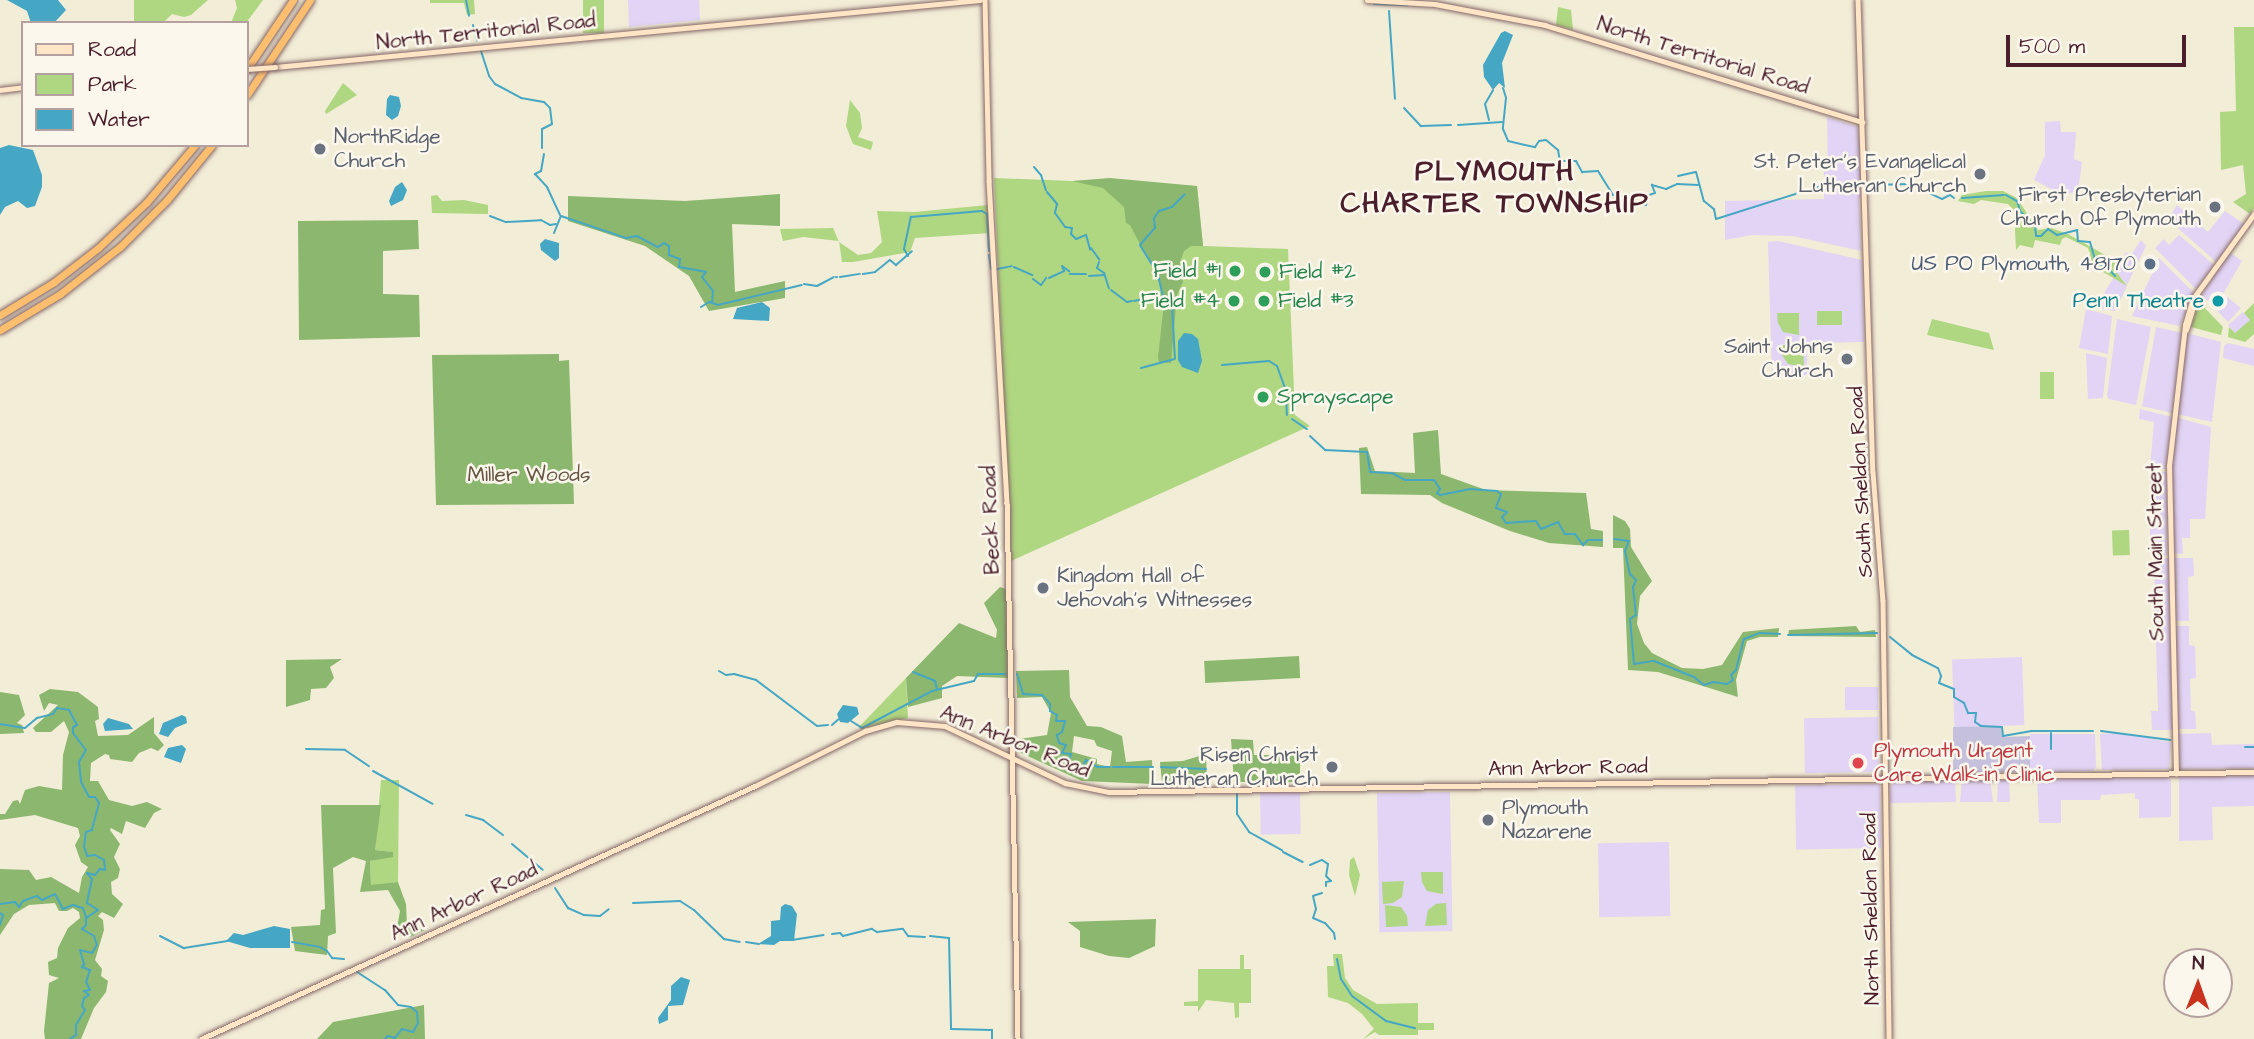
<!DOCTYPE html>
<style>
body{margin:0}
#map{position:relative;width:2254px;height:1039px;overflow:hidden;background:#f2edd7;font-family:"Architects Daughter",sans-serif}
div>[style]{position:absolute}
.built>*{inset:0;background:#e1d4f4;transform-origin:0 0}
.industrial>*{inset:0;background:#c5c0db}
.green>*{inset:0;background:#afd680;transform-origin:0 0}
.forest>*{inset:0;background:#8bb76e;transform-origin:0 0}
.water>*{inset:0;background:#45a7c4}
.stream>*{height:2px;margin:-1px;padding:0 1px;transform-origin:1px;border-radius:1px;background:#45a7c4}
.roads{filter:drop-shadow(0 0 2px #856767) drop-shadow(0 0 2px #856767)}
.secondary>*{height:4.5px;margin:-2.25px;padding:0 2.25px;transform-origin:2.25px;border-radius:2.25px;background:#fde5c5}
.highway>*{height:7px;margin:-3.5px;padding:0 3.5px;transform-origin:3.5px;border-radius:3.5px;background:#fbbd6e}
.bridges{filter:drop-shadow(0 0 2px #856767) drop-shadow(0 0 2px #856767)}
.secondary-bridge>*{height:4.5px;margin:-2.25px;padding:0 2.25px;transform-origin:2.25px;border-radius:2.25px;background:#fde5c5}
.dots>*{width:19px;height:19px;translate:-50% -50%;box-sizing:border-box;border:4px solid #fbf7ec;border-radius:50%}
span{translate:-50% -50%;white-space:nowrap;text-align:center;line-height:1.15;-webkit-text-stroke:5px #fbf7ec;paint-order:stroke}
.street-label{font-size:21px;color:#4a1f2b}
.worship-label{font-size:21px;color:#5b616d}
.left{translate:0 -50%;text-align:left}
.right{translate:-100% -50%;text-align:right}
.service-label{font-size:21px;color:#4e5e75}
.leisure-label{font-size:21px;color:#27864d}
.culture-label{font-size:21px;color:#0d838f}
.park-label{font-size:21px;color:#685644}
.health-label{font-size:21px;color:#be3a42}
.district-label{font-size:28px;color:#4a1f2b;font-weight:700;letter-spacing:2px}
.legend{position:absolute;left:21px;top:21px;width:228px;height:126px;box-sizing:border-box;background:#fbf7ec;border:2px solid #b4a19f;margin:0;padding:9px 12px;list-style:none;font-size:21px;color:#4a1f2b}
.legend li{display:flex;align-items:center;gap:14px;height:35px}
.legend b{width:35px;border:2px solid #b4a19f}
.north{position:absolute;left:2163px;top:948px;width:70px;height:70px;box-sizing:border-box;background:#fbf7ec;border:2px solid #b4a19f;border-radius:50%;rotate:1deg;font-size:19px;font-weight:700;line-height:28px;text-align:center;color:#4a1f2b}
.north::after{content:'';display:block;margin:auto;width:24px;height:32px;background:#c8321e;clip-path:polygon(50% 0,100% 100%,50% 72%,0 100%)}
.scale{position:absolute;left:2006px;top:35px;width:180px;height:32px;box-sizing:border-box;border:4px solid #4a1f2b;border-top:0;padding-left:9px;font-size:21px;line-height:24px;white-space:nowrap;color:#4a1f2b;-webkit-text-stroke:5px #fbf7ec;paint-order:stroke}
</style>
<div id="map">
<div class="built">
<i style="clip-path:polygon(628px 0,699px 0,700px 20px,629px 27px)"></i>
<i style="clip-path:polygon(1827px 117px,1858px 127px,1863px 197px,1859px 198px,1861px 251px,1793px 236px,1752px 235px,1725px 240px,1725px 201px,1824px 199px,1824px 171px,1828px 170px)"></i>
<i style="clip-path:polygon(2060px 121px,2061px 132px,2076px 132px,2074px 159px,2082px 162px,2078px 191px,2068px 194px,2061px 194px,2034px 180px,2045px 155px,2045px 122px)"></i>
<i style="clip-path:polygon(2177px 205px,2208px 232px,2225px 211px,2244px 224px,2216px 262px,2168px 219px)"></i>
<i style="clip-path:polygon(2179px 235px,2214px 265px,2196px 289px,2155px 248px,2164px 239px,2169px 245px)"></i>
<i style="clip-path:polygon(2141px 240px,2146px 246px,2127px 285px,2117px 273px,2126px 252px,2131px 255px)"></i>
<i style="clip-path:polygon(1778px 241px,1862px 260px,1864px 342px,1807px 343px,1807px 375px,1772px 375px,1768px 242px)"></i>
<i style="clip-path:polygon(2229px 252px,2242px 261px,2223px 294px,2241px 308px,2228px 322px,2202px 295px)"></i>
<i style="clip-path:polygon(2159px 258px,2194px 293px,2180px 326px,2132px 316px,2153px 272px,2147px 270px)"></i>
<i style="clip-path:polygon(2114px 277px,2127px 286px,2115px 311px,2095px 308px)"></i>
<i style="clip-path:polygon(2086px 309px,2112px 316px,2108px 354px,2079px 348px)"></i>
<i style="left:2243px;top:312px;width:11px;height:20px;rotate:49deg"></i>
<i style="clip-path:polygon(2117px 319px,2151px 327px,2136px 405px,2109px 399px,2107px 396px)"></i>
<i style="clip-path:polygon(2156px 327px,2182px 333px,2172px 413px,2142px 406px)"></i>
<i style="clip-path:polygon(2190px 334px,2221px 342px,2212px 422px,2177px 414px,2187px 336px)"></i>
<i style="clip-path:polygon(2228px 343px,2254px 349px,2254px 366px,2223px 358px,2224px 346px)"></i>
<i style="clip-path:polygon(2086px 353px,2107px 358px,2103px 398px,2088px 399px)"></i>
<i style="clip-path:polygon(2140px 409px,2172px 417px,2166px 469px,2150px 469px,2154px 422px,2139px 419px)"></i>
<i style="clip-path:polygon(2179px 418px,2211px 427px,2205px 519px,2190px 519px,2190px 538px,2182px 538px,2183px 554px,2173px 553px,2171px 467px,2176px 421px)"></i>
<i style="left:2150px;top:472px;width:17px;height:83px"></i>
<i style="clip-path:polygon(2154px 558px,2169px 558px,2172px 730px,2152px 730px,2151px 711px,2158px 711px,2156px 641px,2151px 640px,2151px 634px,2156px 633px)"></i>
<i style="clip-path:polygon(2173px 558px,2193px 558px,2194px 576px,2188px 577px,2189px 621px,2175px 621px)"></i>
<i style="clip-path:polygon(2175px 626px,2189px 626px,2189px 645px,2195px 646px,2196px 678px,2190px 679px,2191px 711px,2195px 711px,2196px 729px,2177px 729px)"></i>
<i style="left:2022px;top:657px;width:68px;height:70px;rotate:88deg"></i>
<i style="left:1878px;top:687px;width:23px;height:33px;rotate:90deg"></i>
<i style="left:1878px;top:717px;width:55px;height:74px;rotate:89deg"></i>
<i style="clip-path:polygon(2117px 733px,2171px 742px,2169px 769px,2102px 770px,2100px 734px)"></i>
<i style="clip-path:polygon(2211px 733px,2212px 745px,2254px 744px,2254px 768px,2179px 769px,2177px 734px)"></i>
<i style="clip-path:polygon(2030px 734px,2095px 734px,2096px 767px,2093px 771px,2030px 772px)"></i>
<i style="clip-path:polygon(2254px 776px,2254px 806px,2212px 807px,2213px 840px,2179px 841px,2179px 777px)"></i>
<i style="clip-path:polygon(2169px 778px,2171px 781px,2171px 817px,2139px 818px,2139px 799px,2135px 799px,2135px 793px,2101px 795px,2100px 800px,2061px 800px,2061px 823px,2039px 823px,2037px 779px)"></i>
<i style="clip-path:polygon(1955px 780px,1956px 802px,1890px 803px,1890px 788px,1894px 781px)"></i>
<i style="clip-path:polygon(1962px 780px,1990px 780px,1993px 802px,1960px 802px)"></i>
<i style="clip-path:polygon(1998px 780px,2009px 780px,2010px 802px,1997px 802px)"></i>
<i style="left:1880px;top:784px;width:64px;height:85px;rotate:89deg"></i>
<i style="left:1300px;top:792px;width:42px;height:40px;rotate:89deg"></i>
<i style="left:1450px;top:792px;width:139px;height:73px;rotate:89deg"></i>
<i style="left:1669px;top:842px;width:74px;height:71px;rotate:89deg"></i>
</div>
<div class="industrial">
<i style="clip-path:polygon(2001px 726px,2002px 737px,2030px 736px,2030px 772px,1953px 772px,1953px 727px)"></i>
</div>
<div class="green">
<i style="clip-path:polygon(134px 0,208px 0,191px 15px,184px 17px,172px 14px,163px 23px,134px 23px)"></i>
<i style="clip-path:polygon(235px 0,263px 0,246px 23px,231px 23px,237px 8px)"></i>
<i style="clip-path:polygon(430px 0,474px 0,475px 14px,467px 15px,464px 3px,430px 3px)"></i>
<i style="left:583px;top:0;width:21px;height:33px"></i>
<i style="clip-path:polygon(1558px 7px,1571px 10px,1573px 30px,1556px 25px)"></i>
<i style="clip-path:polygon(2234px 27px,2254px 27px,2254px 208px,2250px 214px,2233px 202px,2246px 194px,2243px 165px,2221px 170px,2220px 112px,2236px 111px)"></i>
<i style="clip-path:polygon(343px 83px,357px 95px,326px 114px,325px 111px)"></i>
<i style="clip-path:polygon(850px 100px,860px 113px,862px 128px,858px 137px,873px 142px,871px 150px,853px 144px,846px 126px)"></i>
<i style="clip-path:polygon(994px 178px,1197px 186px,1203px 246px,1288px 249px,1295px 415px,1310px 426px,1011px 561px)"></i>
<i style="clip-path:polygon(1986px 191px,2003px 191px,2017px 198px,2038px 230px,2051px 228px,2068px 234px,2121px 264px,2117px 273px,2127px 286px,2093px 266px,2088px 248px,2066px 237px,2062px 239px,2060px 245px,2035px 240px,2033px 248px,2020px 245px,2016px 250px,2014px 210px,2008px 204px,1981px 200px,1974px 204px,1958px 201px,1962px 195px)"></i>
<i style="clip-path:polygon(437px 195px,442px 201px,464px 200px,488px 205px,488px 214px,432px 213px,431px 196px)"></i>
<i style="clip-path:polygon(988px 205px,990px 233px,915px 238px,910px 252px,853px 262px,842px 262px,839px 241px,803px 237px,783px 241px,780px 229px,833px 228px,839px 242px,858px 255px,871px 253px,882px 242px,877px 211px,914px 212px)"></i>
<i style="clip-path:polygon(2199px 302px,2223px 327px,2221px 335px,2191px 327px)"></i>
<i style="clip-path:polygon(2254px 303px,2254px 334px,2245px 342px,2228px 337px,2229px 327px,2235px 333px,2250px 320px,2244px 313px)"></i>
<i style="left:1842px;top:311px;width:14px;height:25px;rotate:90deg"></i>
<i style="clip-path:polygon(1777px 313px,1799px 313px,1799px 335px,1783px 332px,1778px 323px)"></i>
<i style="clip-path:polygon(1932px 319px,1989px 333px,1994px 350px,1927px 335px)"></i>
<i style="clip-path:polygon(1781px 345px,1803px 345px,1804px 367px,1788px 364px,1782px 355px)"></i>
<i style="left:2054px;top:372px;width:27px;height:14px;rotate:90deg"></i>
<i style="left:2129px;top:530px;width:25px;height:17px;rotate:88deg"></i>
<i style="clip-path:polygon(906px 678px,908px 718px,860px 729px,859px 727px)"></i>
<i style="clip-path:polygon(381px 780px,399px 780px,398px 882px,371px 886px,370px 861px,393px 856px,392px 852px,375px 850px)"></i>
<i style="clip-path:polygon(1354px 857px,1360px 875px,1355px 896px,1349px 875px,1350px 860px)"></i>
<i style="clip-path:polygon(1421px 872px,1443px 872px,1443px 894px,1427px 891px,1422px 882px)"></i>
<i style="clip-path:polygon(1404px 881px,1402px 897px,1393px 903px,1383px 904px,1382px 882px)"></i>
<i style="clip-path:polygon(1446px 903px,1447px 925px,1425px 926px,1428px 910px,1436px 904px)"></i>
<i style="clip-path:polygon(1385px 905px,1401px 907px,1407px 916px,1408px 926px,1386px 927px)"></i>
<i style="clip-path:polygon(1333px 954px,1342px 954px,1345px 978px,1353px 990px,1377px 1004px,1418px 1003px,1418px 1023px,1434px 1023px,1434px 1030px,1418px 1030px,1418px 1035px,1379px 1035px,1375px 1032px,1363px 1039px,1374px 1029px,1362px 1014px,1348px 1003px,1328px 997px,1327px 966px,1334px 966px)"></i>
<i style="clip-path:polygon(1240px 955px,1244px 955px,1244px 969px,1251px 969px,1251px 1003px,1239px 1003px,1239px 1017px,1235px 1018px,1234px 1003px,1206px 1000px,1198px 1012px,1198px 1006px,1184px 1006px,1184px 1002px,1198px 1001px,1198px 969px,1240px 969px)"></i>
</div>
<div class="forest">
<i style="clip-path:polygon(1110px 178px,1197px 186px,1203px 246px,1191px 246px,1184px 251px,1180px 262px,1183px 282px,1177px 295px,1171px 363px,1159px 362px,1158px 357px,1164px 304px,1159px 280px,1130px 225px,1126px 223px,1124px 207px,1103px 188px,1072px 181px)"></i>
<i style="clip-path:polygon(780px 194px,780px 226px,732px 224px,735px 292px,785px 281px,785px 298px,709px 311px,689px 276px,645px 246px,568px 221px,568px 196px,685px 201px)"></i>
<i style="clip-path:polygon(418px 220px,419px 249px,383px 251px,383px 294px,419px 295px,420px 337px,299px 340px,298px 221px)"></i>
<i style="clip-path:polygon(559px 354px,559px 361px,569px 360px,574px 504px,436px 505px,432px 355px)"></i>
<i style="clip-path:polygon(1438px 430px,1441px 474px,1486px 490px,1586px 493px,1591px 529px,1603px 531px,1603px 547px,1549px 543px,1510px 531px,1442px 503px,1430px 495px,1361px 494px,1359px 448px,1367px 447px,1375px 471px,1415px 473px,1413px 433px)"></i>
<i style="clip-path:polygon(1613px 515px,1625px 521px,1630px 529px,1631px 547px,1652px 581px,1640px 596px,1637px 624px,1644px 643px,1652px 653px,1682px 668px,1703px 669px,1722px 665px,1743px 632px,1779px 628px,1778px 637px,1760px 637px,1747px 641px,1736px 680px,1738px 697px,1658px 672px,1628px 670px,1623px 548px,1613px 548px)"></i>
<i style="clip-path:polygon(1000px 587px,1006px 589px,1008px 678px,957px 676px,942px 686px,942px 698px,908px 707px,906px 678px,959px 623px,996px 638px,997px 630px,984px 603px)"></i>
<i style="clip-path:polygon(1856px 626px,1860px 632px,1875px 630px,1876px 637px,1788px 636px,1789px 630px)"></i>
<i style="left:1299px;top:656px;width:22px;height:95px;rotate:87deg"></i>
<i style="clip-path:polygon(342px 659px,330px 667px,334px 678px,326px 688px,311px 689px,310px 700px,286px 707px,286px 660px)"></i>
<i style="clip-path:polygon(evenodd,1069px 670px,1070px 697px,1087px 726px,1101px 727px,1122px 736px,1126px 762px,1152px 760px,1153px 784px,1082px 781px,1019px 752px,1019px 739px,1047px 735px,1051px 713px,1042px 697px,1017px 698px,1016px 671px,1069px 670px,1074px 736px,1094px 740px,1097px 746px,1112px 751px,1110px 767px,1097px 764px,1097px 759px,1072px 752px,1074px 736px)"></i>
<i style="clip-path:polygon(50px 689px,78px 692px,98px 707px,99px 719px,95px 721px,98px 736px,128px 735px,154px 717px,154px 733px,164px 745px,158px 751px,151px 748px,139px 753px,132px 762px,110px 759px,109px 755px,105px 754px,91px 763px,90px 781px,98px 781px,109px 800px,132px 806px,147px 802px,162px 809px,154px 813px,145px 828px,126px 821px,122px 834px,111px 828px,110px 830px,120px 844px,114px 857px,120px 869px,118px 878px,111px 882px,112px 894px,123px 904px,114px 918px,102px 912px,98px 916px,103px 920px,104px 930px,95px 960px,102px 969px,101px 976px,108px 981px,106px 992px,94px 1008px,81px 1039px,45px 1039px,44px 1031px,49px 983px,59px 978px,49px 975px,48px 962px,57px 958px,58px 948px,68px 928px,80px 918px,79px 912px,73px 908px,67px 911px,59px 911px,55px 903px,29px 905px,14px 914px,0 935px,0 869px,29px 870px,36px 880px,51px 877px,79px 893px,82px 877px,88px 867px,81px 862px,75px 845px,80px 836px,78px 828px,35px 815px,0 820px,0 814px,5px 814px,13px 801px,18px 800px,20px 804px,25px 790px,39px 786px,62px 790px,63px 755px,69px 732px,64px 721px,51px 732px,36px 732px,33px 728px,58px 705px,49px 703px,44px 711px,39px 695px)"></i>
<i style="clip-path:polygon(0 692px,19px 695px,25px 715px,17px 723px,22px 725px,24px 733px,0 734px)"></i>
<i style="clip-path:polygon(1231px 739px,1253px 740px,1254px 755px,1300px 755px,1300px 782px,1234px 782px)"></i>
<i style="clip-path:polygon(1206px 754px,1207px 782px,1162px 783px,1160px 762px,1183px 761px)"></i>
<i style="clip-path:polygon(321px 805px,381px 805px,375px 850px,393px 852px,393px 857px,370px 861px,371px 885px,398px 882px,406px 904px,407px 926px,425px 930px,411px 937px,400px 936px,397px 928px,400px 911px,388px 890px,360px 892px,366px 861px,353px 857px,333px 868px,336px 933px,328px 936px,327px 955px,295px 951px,291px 927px,320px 925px,321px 910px,325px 909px)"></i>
<i style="clip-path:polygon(1156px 919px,1155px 946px,1129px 958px,1109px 956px,1080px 947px,1080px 931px,1068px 922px)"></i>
<i style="clip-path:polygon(424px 1005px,425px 1039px,317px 1039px,333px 1022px)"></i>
</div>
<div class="water">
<i style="clip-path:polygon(7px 0,58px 0,66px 10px,54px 23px,31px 23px,27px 11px)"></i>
<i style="clip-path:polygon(1505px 31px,1513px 35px,1502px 63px,1505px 88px,1499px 83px,1493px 90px,1484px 77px,1483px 65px,1501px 33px)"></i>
<i style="clip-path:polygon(390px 95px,399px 97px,401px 106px,398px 116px,392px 120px,386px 115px,387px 99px)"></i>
<i style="clip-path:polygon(9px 145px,33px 150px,42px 175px,42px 187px,35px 206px,27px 208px,18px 201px,5px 207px,0 215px,0 148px)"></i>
<i style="clip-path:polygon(402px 182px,407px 190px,403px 200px,391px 206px,389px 201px,395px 187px)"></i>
<i style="clip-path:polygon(545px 239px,559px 243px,559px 258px,555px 261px,541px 250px,540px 244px)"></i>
<i style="clip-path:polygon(762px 302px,770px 308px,769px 321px,733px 319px,737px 308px)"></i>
<i style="clip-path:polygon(1184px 333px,1192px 334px,1198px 339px,1202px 361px,1198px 373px,1182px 367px,1178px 360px,1178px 341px)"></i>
<i style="clip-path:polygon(843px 705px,857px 707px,859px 714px,848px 723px,840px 722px,837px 714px)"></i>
<i style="clip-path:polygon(182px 715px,186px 717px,187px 723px,175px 728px,168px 737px,159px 734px,163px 723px)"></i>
<i style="clip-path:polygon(108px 718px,129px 724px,133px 729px,105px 731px,103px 724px)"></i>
<i style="clip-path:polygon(182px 745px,186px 749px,181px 763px,164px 757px,168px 748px)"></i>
<i style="clip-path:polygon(785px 904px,792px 906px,797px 914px,794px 941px,780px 941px,774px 945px,758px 944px,771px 936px,771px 921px,780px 920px,781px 907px)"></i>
<i style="clip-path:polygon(274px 926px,290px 929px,290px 948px,250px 948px,226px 941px,234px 933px,243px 935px)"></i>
<i style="clip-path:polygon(681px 977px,690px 980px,683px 1005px,668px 1006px,668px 1020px,659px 1024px,658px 1018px,671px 1000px,671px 986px)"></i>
</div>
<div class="stream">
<i style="left:466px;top:0;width:16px;rotate:79deg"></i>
<i style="left:1374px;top:4px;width:34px;rotate:2deg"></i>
<i style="left:1389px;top:11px;width:88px;rotate:86.1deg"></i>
<i style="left:473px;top:25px;width:16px;rotate:75deg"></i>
<i style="left:481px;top:51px;width:26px;rotate:72deg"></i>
<i style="left:489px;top:76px;width:10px;rotate:53deg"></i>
<i style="left:495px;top:84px;width:30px;rotate:28deg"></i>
<i style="left:521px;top:98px;width:23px;rotate:10deg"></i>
<i style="left:544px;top:102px;width:8px;rotate:45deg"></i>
<i style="left:550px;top:108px;width:16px;rotate:83deg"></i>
<i style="left:552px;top:124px;width:11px;rotate:153deg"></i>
<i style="left:542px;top:129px;width:19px;rotate:90deg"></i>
<i style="left:1503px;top:88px;width:10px;rotate:73deg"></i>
<i style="left:1506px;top:98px;width:31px;rotate:96deg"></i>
<i style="left:1503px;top:129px;width:13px;rotate:67deg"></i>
<i style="left:1508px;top:141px;width:28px;rotate:13deg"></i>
<i style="left:1535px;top:147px;width:7px;rotate:-56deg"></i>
<i style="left:1539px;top:141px;width:7px;rotate:-8deg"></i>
<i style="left:1546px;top:140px;width:16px;rotate:40deg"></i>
<i style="left:1558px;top:150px;width:11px;rotate:80deg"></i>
<i style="left:1560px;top:161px;width:16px"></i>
<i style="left:1576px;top:161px;width:13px;rotate:61deg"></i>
<i style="left:1582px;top:172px;width:16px;rotate:-4deg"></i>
<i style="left:1598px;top:171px;width:28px;rotate:58deg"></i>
<i style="left:1613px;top:195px;width:19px;rotate:3deg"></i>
<i style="left:1632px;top:196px;width:8px;rotate:60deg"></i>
<i style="left:1636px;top:203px;width:10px;rotate:11deg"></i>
<i style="left:1646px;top:205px;width:10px;rotate:-73deg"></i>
<i style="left:1649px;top:195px;width:6px;rotate:-18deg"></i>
<i style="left:1655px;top:193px;width:9px;rotate:-111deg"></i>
<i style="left:1652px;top:185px;width:15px;rotate:16deg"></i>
<i style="left:1666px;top:189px;width:12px;rotate:-24deg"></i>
<i style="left:1677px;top:184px;width:21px;rotate:3deg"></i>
<i style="left:1404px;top:108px;width:25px;rotate:47deg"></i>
<i style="left:1421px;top:126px;width:30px;rotate:-2deg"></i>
<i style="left:1489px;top:120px;width:16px;rotate:-104deg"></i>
<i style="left:1485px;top:104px;width:16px;rotate:-60deg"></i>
<i style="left:1458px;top:125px;width:44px;rotate:-3.9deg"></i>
<i style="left:544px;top:154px;width:17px;rotate:100deg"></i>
<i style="left:541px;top:171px;width:7px;rotate:153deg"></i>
<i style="left:535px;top:174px;width:18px;rotate:47deg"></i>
<i style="left:547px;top:187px;width:31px;rotate:65deg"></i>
<i style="left:1034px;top:167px;width:11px;rotate:49deg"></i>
<i style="left:1041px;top:175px;width:16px;rotate:72deg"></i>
<i style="left:1678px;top:176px;width:18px;rotate:-13deg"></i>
<i style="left:1696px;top:172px;width:30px;rotate:75deg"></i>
<i style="left:1704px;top:201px;width:13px;rotate:39deg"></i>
<i style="left:1714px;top:209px;width:10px;rotate:79deg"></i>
<i style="left:1716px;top:219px;width:113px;rotate:-17.5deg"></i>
<i style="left:1824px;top:185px;width:35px"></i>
<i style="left:1871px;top:185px;width:40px;rotate:-1.4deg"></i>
<i style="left:1911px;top:184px;width:34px;rotate:26deg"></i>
<i style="left:1942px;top:199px;width:9px;rotate:-27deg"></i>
<i style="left:1950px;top:195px;width:5px;rotate:37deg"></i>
<i style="left:1047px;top:192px;width:16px;rotate:50deg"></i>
<i style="left:1057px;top:204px;width:9px;rotate:103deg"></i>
<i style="left:1055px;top:213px;width:17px;rotate:54deg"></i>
<i style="left:1065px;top:227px;width:7px;rotate:8deg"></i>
<i style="left:1072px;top:228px;width:6px;rotate:99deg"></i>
<i style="left:1071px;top:234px;width:7px;rotate:45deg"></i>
<i style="left:1076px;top:239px;width:11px;rotate:-22deg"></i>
<i style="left:1086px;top:235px;width:15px;rotate:74deg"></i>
<i style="left:2006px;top:195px;width:13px;rotate:29deg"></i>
<i style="left:2017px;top:201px;width:10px;rotate:73deg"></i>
<i style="left:2020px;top:211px;width:21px;rotate:45deg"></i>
<i style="left:2035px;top:226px;width:10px;rotate:84deg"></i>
<i style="left:2036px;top:236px;width:5px"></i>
<i style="left:2041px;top:236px;width:10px;rotate:-45deg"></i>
<i style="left:2048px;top:229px;width:11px;rotate:34deg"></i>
<i style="left:2057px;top:235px;width:21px;rotate:-14deg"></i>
<i style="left:2077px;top:230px;width:11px;rotate:85deg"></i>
<i style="left:2078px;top:241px;width:12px;rotate:5deg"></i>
<i style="left:2090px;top:242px;width:22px;rotate:74deg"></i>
<i style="left:2096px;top:263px;width:12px;rotate:20deg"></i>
<i style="left:2107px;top:267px;width:12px;rotate:48deg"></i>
<i style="left:1962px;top:198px;width:42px;rotate:-4.1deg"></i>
<i style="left:490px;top:216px;width:17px;rotate:21deg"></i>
<i style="left:506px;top:222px;width:35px;rotate:-3deg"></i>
<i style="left:541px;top:220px;width:10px;rotate:29deg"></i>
<i style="left:550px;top:225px;width:6px;rotate:-9deg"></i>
<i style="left:561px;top:216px;width:69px;rotate:18.7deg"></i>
<i style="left:626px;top:238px;width:11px;rotate:-10deg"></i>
<i style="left:637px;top:236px;width:24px;rotate:28deg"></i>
<i style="left:658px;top:247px;width:7px;rotate:-34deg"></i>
<i style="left:664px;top:243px;width:6px;rotate:31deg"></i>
<i style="left:669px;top:246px;width:9px;rotate:90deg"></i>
<i style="left:669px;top:255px;width:12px;rotate:20deg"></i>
<i style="left:680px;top:259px;width:8px;rotate:97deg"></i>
<i style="left:679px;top:267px;width:27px;rotate:10deg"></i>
<i style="left:706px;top:272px;width:6px;rotate:129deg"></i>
<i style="left:702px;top:277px;width:18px;rotate:52deg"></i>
<i style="left:713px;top:291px;width:11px;rotate:95deg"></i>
<i style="left:554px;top:233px;width:18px;rotate:-68deg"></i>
<i style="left:1091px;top:248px;width:14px;rotate:54deg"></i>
<i style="left:989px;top:255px;width:14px;rotate:82deg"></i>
<i style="left:908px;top:256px;width:8px;rotate:-120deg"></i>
<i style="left:904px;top:249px;width:33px;rotate:-78deg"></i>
<i style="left:911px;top:217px;width:71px;rotate:-4.8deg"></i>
<i style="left:982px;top:211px;width:6px;rotate:31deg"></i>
<i style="left:987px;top:214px;width:37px;rotate:87deg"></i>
<i style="left:1099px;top:262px;width:6px;rotate:108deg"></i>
<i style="left:1097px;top:268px;width:9px;rotate:36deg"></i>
<i style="left:1104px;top:273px;width:16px;rotate:72deg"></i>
<i style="left:1014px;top:267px;width:20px;rotate:24deg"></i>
<i style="left:997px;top:269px;width:15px;rotate:-11deg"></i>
<i style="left:863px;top:274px;width:12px;rotate:-9deg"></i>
<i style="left:875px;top:272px;width:19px;rotate:-39deg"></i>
<i style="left:890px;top:260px;width:8px;rotate:40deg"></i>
<i style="left:896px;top:265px;width:21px;rotate:-41deg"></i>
<i style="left:1070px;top:274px;width:16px"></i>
<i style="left:1089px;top:276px;width:15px;rotate:-4deg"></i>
<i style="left:836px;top:277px;width:1px"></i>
<i style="left:840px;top:277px;width:20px;rotate:-9deg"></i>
<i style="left:1049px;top:278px;width:17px;rotate:-25deg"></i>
<i style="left:1064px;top:271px;width:5px;rotate:-112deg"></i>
<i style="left:1062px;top:266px;width:9px;rotate:36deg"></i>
<i style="left:1033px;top:279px;width:10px;rotate:37deg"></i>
<i style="left:1041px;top:285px;width:9px;rotate:-54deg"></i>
<i style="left:804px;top:284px;width:13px;rotate:9deg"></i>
<i style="left:817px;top:286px;width:19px;rotate:-28deg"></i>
<i style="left:1111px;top:290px;width:20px;rotate:37deg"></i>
<i style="left:1127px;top:302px;width:5px;rotate:-11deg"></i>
<i style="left:1156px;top:299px;width:13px;rotate:9deg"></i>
<i style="left:1169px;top:301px;width:6px;rotate:59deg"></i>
<i style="left:1172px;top:306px;width:53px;rotate:86.8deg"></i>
<i style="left:1134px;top:301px;width:10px;rotate:-11deg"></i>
<i style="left:1164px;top:301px;width:28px;rotate:-103deg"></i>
<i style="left:1158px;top:274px;width:34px;rotate:-122deg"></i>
<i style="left:1140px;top:245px;width:23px;rotate:-49deg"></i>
<i style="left:1155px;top:228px;width:10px;rotate:-96deg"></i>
<i style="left:1154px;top:218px;width:9px;rotate:-54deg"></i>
<i style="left:1159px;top:211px;width:14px;rotate:-17deg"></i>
<i style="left:1172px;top:207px;width:18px;rotate:-45deg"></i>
<i style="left:701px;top:307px;width:9px;rotate:-32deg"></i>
<i style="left:709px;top:302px;width:9px;rotate:18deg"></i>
<i style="left:718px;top:305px;width:86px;rotate:-13.4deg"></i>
<i style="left:1222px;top:365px;width:47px;rotate:-4.9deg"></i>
<i style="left:1269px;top:361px;width:9px;rotate:32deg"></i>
<i style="left:1277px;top:366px;width:27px;rotate:70deg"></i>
<i style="left:1286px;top:391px;width:24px;rotate:88deg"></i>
<i style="left:1141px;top:368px;width:34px;rotate:-15deg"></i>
<i style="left:1292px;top:419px;width:18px;rotate:34deg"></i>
<i style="left:1310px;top:436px;width:21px;rotate:43deg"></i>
<i style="left:1325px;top:450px;width:42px;rotate:2.7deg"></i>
<i style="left:1367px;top:452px;width:20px;rotate:81deg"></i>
<i style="left:1370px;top:472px;width:22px;rotate:3deg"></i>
<i style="left:1392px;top:473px;width:15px;rotate:28deg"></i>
<i style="left:1405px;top:480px;width:29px"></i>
<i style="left:1434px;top:480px;width:11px;rotate:56deg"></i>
<i style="left:1440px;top:489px;width:5px;rotate:127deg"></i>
<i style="left:1437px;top:493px;width:4px;rotate:34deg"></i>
<i style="left:1440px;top:495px;width:31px;rotate:-11deg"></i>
<i style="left:1470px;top:489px;width:27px;rotate:4deg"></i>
<i style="left:1497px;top:491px;width:5px;rotate:37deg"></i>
<i style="left:1501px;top:494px;width:15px;rotate:110deg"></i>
<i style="left:1496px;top:508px;width:12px;rotate:20deg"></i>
<i style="left:1507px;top:512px;width:7px;rotate:135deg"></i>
<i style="left:1502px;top:517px;width:7px;rotate:56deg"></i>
<i style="left:1506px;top:523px;width:30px;rotate:-4deg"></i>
<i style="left:1536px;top:521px;width:9px;rotate:58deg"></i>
<i style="left:1541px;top:529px;width:18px;rotate:-22deg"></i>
<i style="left:1558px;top:522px;width:14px;rotate:60deg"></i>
<i style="left:1565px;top:534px;width:10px"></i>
<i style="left:1575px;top:534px;width:14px;rotate:54deg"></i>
<i style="left:1583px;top:545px;width:7px;rotate:-45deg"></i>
<i style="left:1588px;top:540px;width:14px"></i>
<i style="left:1614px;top:539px;width:15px;rotate:8deg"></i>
<i style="left:1629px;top:541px;width:11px;rotate:112deg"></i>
<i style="left:1625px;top:551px;width:24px;rotate:78deg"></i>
<i style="left:1630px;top:574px;width:8px;rotate:45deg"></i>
<i style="left:1636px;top:580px;width:8px;rotate:113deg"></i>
<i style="left:1633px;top:587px;width:28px;rotate:84deg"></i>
<i style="left:1636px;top:615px;width:7px;rotate:146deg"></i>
<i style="left:1630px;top:619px;width:45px;rotate:84.9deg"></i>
<i style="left:1634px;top:664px;width:20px;rotate:-9deg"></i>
<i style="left:1654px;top:661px;width:43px;rotate:21.8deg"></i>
<i style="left:1694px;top:677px;width:13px;rotate:39deg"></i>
<i style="left:1704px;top:685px;width:9px;rotate:-18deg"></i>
<i style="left:1713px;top:682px;width:14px;rotate:8deg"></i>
<i style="left:1727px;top:684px;width:7px;rotate:-34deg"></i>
<i style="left:1733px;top:680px;width:5px;rotate:-112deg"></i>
<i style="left:1731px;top:675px;width:7px;rotate:-45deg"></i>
<i style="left:1736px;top:670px;width:32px;rotate:-76deg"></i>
<i style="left:1744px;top:639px;width:17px;rotate:-21deg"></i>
<i style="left:1760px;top:633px;width:20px;rotate:3deg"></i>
<i style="left:1788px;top:635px;width:89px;rotate:-1.3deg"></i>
<i style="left:1890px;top:637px;width:28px;rotate:39deg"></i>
<i style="left:1912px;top:655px;width:29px;rotate:27deg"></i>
<i style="left:1938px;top:668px;width:9px;rotate:69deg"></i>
<i style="left:1941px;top:676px;width:7px;rotate:106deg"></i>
<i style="left:1939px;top:683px;width:16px;rotate:22deg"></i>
<i style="left:1954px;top:689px;width:8px;rotate:90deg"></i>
<i style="left:1954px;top:697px;width:12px;rotate:31deg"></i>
<i style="left:1964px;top:703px;width:11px;rotate:68deg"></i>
<i style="left:1968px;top:713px;width:8px"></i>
<i style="left:1976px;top:713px;width:9px;rotate:96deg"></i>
<i style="left:1975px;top:722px;width:7px;rotate:34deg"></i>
<i style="left:1981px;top:726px;width:21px;rotate:3deg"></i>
<i style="left:2002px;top:727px;width:9px;rotate:84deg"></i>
<i style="left:2003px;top:736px;width:29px;rotate:-10deg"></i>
<i style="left:2032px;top:731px;width:61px"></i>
<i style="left:719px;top:671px;width:8px;rotate:30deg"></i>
<i style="left:726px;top:675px;width:8px;rotate:-7deg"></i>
<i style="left:734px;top:674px;width:23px;rotate:15deg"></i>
<i style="left:756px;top:680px;width:76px;rotate:37deg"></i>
<i style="left:817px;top:726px;width:11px;rotate:-5deg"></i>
<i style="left:913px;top:672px;width:24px;rotate:22deg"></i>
<i style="left:935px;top:681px;width:8px;rotate:76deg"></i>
<i style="left:1017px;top:674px;width:21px;rotate:73deg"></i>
<i style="left:1023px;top:694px;width:19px;rotate:3deg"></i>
<i style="left:1042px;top:695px;width:12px;rotate:48deg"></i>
<i style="left:1050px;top:704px;width:7px;rotate:90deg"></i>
<i style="left:1050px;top:711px;width:8px;rotate:30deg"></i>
<i style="left:1057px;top:715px;width:6px;rotate:99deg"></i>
<i style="left:1056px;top:721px;width:9px"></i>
<i style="left:1065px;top:721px;width:11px;rotate:105deg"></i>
<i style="left:1062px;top:732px;width:6px;rotate:149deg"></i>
<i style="left:1057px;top:735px;width:8px;rotate:76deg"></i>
<i style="left:1059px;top:743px;width:7px;rotate:16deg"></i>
<i style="left:1066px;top:745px;width:9px;rotate:117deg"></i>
<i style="left:1062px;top:753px;width:9px;rotate:6deg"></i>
<i style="left:1071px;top:754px;width:6px;rotate:108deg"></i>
<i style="left:1069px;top:760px;width:8px;rotate:67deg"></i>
<i style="left:1072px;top:767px;width:11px;rotate:-5deg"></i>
<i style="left:1083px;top:766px;width:7px;rotate:-63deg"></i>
<i style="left:1086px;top:760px;width:13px;rotate:32deg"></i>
<i style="left:1097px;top:767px;width:13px"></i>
<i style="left:851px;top:721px;width:13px;rotate:32deg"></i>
<i style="left:862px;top:728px;width:79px;rotate:-27.9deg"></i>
<i style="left:932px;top:691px;width:43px;rotate:-13.4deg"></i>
<i style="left:974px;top:681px;width:8px;rotate:-60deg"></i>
<i style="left:978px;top:674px;width:28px"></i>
<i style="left:0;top:724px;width:25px;rotate:9deg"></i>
<i style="left:25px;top:728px;width:16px;rotate:-40deg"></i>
<i style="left:37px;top:718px;width:16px;rotate:-14deg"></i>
<i style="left:53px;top:714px;width:7px;rotate:-56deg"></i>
<i style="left:57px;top:708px;width:12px;rotate:9deg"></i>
<i style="left:69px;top:710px;width:17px;rotate:62deg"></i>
<i style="left:77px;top:725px;width:4px;rotate:153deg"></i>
<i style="left:73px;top:727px;width:6px;rotate:90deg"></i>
<i style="left:73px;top:733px;width:21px;rotate:53deg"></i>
<i style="left:86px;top:750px;width:14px;rotate:120deg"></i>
<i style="left:79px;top:762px;width:20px;rotate:84deg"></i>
<i style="left:81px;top:782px;width:17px;rotate:62deg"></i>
<i style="left:89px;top:797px;width:6px"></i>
<i style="left:95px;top:797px;width:7px;rotate:56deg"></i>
<i style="left:99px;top:803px;width:28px;rotate:105deg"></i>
<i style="left:92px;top:830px;width:6px;rotate:162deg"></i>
<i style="left:86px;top:832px;width:14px;rotate:98deg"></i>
<i style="left:84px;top:846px;width:10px;rotate:73deg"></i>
<i style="left:87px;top:856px;width:8px;rotate:-7deg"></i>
<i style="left:95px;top:855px;width:10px;rotate:29deg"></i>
<i style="left:104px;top:860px;width:10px;rotate:84deg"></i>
<i style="left:105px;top:870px;width:5px;rotate:-169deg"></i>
<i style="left:100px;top:869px;width:8px;rotate:130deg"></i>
<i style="left:95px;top:875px;width:8px;rotate:-166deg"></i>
<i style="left:87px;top:873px;width:8px;rotate:50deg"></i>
<i style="left:92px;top:879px;width:25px;rotate:102deg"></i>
<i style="left:87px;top:903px;width:13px;rotate:32deg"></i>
<i style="left:98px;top:910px;width:14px;rotate:146deg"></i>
<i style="left:86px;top:918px;width:7px;rotate:90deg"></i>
<i style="left:86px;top:925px;width:6px;rotate:135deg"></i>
<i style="left:82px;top:929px;width:14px;rotate:30deg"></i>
<i style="left:94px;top:936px;width:9px;rotate:72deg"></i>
<i style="left:97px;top:945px;width:9px;rotate:122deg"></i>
<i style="left:92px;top:953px;width:12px;rotate:-166deg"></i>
<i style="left:80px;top:950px;width:15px;rotate:74deg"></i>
<i style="left:84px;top:964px;width:4px;rotate:124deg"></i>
<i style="left:82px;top:967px;width:9px;rotate:21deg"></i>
<i style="left:90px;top:970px;width:13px;rotate:108deg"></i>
<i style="left:86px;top:982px;width:9px;rotate:63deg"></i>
<i style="left:90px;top:990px;width:6px;rotate:171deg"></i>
<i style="left:84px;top:991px;width:6px;rotate:39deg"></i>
<i style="left:89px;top:995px;width:6px;rotate:149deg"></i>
<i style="left:84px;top:998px;width:8px;rotate:104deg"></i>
<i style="left:82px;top:1006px;width:5px;rotate:53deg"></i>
<i style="left:85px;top:1010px;width:17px;rotate:121deg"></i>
<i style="left:76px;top:1025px;width:10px;rotate:90deg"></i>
<i style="left:76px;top:1035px;width:7px;rotate:146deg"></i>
<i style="left:832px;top:725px;width:9px;rotate:-41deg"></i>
<i style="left:2101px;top:731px;width:70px;rotate:7.4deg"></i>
<i style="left:2245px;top:747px;width:9px"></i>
<i style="left:306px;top:749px;width:39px;rotate:1deg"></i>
<i style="left:345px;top:750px;width:29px;rotate:34deg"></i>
<i style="left:2051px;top:749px;width:16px;rotate:-90deg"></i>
<i style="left:1113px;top:767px;width:40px"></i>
<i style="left:1161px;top:767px;width:45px;rotate:2.5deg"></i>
<i style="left:373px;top:771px;width:68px;rotate:28.8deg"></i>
<i style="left:1226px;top:782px;width:15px;rotate:42deg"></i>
<i style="left:1237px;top:792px;width:22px;rotate:90deg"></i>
<i style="left:1237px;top:814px;width:22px;rotate:56deg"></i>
<i style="left:1249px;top:832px;width:38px;rotate:29deg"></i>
<i style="left:466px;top:815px;width:18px;rotate:16deg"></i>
<i style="left:483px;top:820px;width:25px;rotate:37deg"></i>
<i style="left:512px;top:844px;width:40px;rotate:40deg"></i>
<i style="left:1283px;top:852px;width:22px;rotate:27deg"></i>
<i style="left:1310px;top:865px;width:13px;rotate:-23deg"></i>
<i style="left:1322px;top:860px;width:7px;rotate:34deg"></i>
<i style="left:1328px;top:864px;width:12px;rotate:99deg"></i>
<i style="left:1326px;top:876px;width:7px;rotate:45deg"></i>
<i style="left:1331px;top:881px;width:5px;rotate:169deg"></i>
<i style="left:1326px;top:882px;width:4px;rotate:90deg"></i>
<i style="left:555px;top:888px;width:24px;rotate:57deg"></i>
<i style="left:568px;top:908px;width:17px;rotate:24deg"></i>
<i style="left:584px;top:915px;width:16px;rotate:4deg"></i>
<i style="left:600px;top:916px;width:11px;rotate:-38deg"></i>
<i style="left:1322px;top:893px;width:9px;rotate:162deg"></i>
<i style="left:1313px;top:896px;width:13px;rotate:77deg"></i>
<i style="left:1316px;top:909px;width:9px;rotate:108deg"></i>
<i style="left:1313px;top:918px;width:13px;rotate:23deg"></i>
<i style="left:1325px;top:923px;width:13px;rotate:48deg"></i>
<i style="left:1334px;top:933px;width:6px;rotate:81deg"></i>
<i style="left:633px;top:903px;width:47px;rotate:-2.4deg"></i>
<i style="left:680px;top:901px;width:17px;rotate:33deg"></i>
<i style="left:694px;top:910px;width:42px;rotate:44deg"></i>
<i style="left:724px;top:939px;width:16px;rotate:11deg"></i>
<i style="left:0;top:904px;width:15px;rotate:-8deg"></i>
<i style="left:15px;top:902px;width:6px;rotate:51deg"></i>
<i style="left:19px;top:907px;width:7px;rotate:-56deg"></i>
<i style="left:23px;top:901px;width:15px;rotate:-20deg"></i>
<i style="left:37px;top:896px;width:6px;rotate:39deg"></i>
<i style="left:42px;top:900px;width:14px;rotate:-25deg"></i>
<i style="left:55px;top:894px;width:17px;rotate:62deg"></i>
<i style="left:63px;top:909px;width:11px;rotate:-22deg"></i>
<i style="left:73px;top:905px;width:10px;rotate:17deg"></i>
<i style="left:83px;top:908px;width:9px;rotate:72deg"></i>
<i style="left:0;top:913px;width:4px;rotate:34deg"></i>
<i style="left:3px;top:915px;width:10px;rotate:107deg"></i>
<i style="left:832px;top:934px;width:8px;rotate:-7deg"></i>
<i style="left:840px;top:933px;width:4px;rotate:45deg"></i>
<i style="left:843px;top:936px;width:30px;rotate:-14deg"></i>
<i style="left:872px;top:929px;width:6px;rotate:31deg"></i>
<i style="left:877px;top:932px;width:26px;rotate:-7deg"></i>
<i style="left:903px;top:929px;width:9px;rotate:54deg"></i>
<i style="left:908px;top:936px;width:17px;rotate:3deg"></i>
<i style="left:160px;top:936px;width:27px;rotate:27deg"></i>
<i style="left:184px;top:948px;width:44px;rotate:-9.2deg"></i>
<i style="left:930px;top:936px;width:19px;rotate:6deg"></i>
<i style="left:949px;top:938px;width:91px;rotate:88.7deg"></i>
<i style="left:951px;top:1029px;width:41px;rotate:1.4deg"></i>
<i style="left:992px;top:1030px;width:9px;rotate:90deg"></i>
<i style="left:792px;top:940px;width:32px;rotate:-9deg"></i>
<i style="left:292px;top:942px;width:28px;rotate:10deg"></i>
<i style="left:320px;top:947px;width:8px;rotate:30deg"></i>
<i style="left:327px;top:951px;width:9px;rotate:54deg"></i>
<i style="left:332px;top:958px;width:12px;rotate:5deg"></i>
<i style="left:746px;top:942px;width:13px;rotate:9deg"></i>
<i style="left:1337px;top:959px;width:20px;rotate:79deg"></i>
<i style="left:1341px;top:979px;width:20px;rotate:57deg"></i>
<i style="left:1352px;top:996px;width:42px;rotate:36.3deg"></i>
<i style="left:1386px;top:1021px;width:30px;rotate:14deg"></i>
<i style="left:357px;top:972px;width:33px;rotate:33deg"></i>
<i style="left:385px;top:990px;width:20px;rotate:49deg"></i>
<i style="left:398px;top:1005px;width:13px;rotate:9deg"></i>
<i style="left:411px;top:1007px;width:8px;rotate:40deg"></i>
<i style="left:417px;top:1012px;width:11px;rotate:85deg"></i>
<i style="left:418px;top:1023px;width:10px;rotate:119deg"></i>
<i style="left:413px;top:1032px;width:11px;rotate:-165deg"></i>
<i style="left:402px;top:1029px;width:11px;rotate:128deg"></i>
<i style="left:395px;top:1038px;width:7px;rotate:-164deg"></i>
<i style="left:388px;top:1036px;width:4px;rotate:135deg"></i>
</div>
<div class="roads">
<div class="secondary">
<i style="left:985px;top:0;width:181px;rotate:88.7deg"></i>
<i style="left:989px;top:181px;width:323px;rotate:86.8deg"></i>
<i style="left:1007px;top:503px;width:536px;rotate:88.82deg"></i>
<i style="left:1367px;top:0;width:68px;rotate:3.4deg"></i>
<i style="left:1435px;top:4px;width:112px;rotate:10.8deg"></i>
<i style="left:1545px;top:25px;width:332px;rotate:17deg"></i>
<i style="left:1858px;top:0;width:472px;rotate:88.2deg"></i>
<i style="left:1873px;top:472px;width:129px;rotate:85.6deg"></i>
<i style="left:1883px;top:601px;width:438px;rotate:89.2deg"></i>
<i style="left:275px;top:67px;width:708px;rotate:-5.43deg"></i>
<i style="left:0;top:90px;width:23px;rotate:-7deg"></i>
<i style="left:2186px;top:330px;width:37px;rotate:-73deg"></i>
<i style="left:2176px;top:774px;width:308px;rotate:-91.3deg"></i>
<i style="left:2169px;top:466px;width:142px;rotate:-83.5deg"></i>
<i style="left:2185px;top:325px;width:26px;rotate:-74deg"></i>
<i style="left:2192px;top:300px;width:106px;rotate:-54.2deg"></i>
<i style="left:201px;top:1039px;width:609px;rotate:-24.55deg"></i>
<i style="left:755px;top:786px;width:123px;rotate:-26.6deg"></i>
<i style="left:865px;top:731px;width:33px;rotate:-16deg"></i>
<i style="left:897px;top:722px;width:48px;rotate:4.8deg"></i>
<i style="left:945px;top:726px;width:133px;rotate:25.4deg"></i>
<i style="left:1065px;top:783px;width:45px;rotate:11.6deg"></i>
<i style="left:1109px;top:792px;width:1145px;rotate:-1deg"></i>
</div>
<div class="highway">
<i style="left:247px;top:69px;width:83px;rotate:-56.3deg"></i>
<i style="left:247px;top:95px;width:114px;rotate:-56.4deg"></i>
<i style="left:0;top:315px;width:63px;rotate:-31.4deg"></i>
<i style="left:54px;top:282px;width:56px;rotate:-37.7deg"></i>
<i style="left:98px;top:248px;width:66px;rotate:-43.2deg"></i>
<i style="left:146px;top:203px;width:76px;rotate:-49.8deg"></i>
<i style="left:0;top:330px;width:70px;rotate:-31deg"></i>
<i style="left:60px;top:294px;width:76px;rotate:-38.1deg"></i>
<i style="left:120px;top:247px;width:66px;rotate:-45deg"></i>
<i style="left:167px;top:200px;width:71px;rotate:-50.7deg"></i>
</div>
</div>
<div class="bridges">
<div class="secondary-bridge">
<i style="left:247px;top:69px;width:28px;rotate:-4deg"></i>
</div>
</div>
<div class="dots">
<i style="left:320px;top:149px;background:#6b7280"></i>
<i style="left:1980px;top:174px;background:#6b7280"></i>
<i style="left:2215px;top:207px;background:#6b7280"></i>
<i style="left:2150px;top:264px;background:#5c6f8a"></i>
<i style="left:1235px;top:271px;background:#2e9e5b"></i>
<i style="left:1265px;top:272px;background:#2e9e5b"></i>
<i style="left:1234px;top:301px;background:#2e9e5b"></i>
<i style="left:1264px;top:301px;background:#2e9e5b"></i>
<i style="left:2218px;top:301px;background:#0f9aa8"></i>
<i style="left:1847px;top:359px;background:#6b7280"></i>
<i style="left:1263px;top:397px;background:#2e9e5b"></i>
<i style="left:1043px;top:588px;background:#6b7280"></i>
<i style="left:1858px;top:763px;background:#e0444e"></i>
<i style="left:1332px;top:767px;background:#6b7280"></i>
<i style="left:1488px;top:820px;background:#6b7280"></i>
</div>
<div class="street-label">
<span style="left:486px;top:32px;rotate:-6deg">North Territorial Road</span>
<span style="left:1703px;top:56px;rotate:17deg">North Territorial Road</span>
<span style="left:1861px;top:482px;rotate:-93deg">South Sheldon Road</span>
<span style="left:991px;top:520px;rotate:-92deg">Beck Road</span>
<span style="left:2156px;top:552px;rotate:-91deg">South Main Street</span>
<span style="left:1015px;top:742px;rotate:22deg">Ann Arbor Road</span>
<span style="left:1568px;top:768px;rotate:-1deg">Ann Arbor Road</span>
<span style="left:464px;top:902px;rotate:-25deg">Ann Arbor Road</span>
<span style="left:1871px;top:909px;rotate:-91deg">North Sheldon Road</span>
</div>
<div class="worship-label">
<span class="left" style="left:334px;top:149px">NorthRidge<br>Church</span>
<span class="right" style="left:1966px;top:174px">St. Peter's Evangelical<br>Lutheran Church</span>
<span class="right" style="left:2201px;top:207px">First Presbyterian<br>Church Of Plymouth</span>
<span class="right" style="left:1833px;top:359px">Saint Johns<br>Church</span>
<span class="left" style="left:1057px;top:588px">Kingdom Hall of<br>Jehovah's Witnesses</span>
<span class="right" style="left:1318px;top:767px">Risen Christ<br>Lutheran Church</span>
<span class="left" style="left:1502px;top:820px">Plymouth<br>Nazarene</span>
</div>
<div class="service-label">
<span class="right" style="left:2136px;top:264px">US PO Plymouth, 48170</span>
</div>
<div class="leisure-label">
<span class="right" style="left:1221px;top:271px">Field #1</span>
<span class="left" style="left:1279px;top:272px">Field #2</span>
<span class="right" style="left:1220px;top:301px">Field #4</span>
<span class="left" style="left:1278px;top:301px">Field #3</span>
<span class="left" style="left:1277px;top:397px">Sprayscape</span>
</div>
<div class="culture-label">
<span class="right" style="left:2204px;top:301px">Penn Theatre</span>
</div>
<div class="park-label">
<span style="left:529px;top:475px">Miller Woods</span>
</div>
<div class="health-label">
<span class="left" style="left:1874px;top:763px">Plymouth Urgent<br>Care Walk-in Clinic</span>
</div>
<div class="district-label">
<span style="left:1495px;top:188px">PLYMOUTH<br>CHARTER TOWNSHIP</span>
</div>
<ul class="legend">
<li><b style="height:9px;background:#fde5c5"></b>Road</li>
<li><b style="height:19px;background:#afd680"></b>Park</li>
<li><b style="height:19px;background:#45a7c4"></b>Water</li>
</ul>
<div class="north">N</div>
<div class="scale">500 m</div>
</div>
